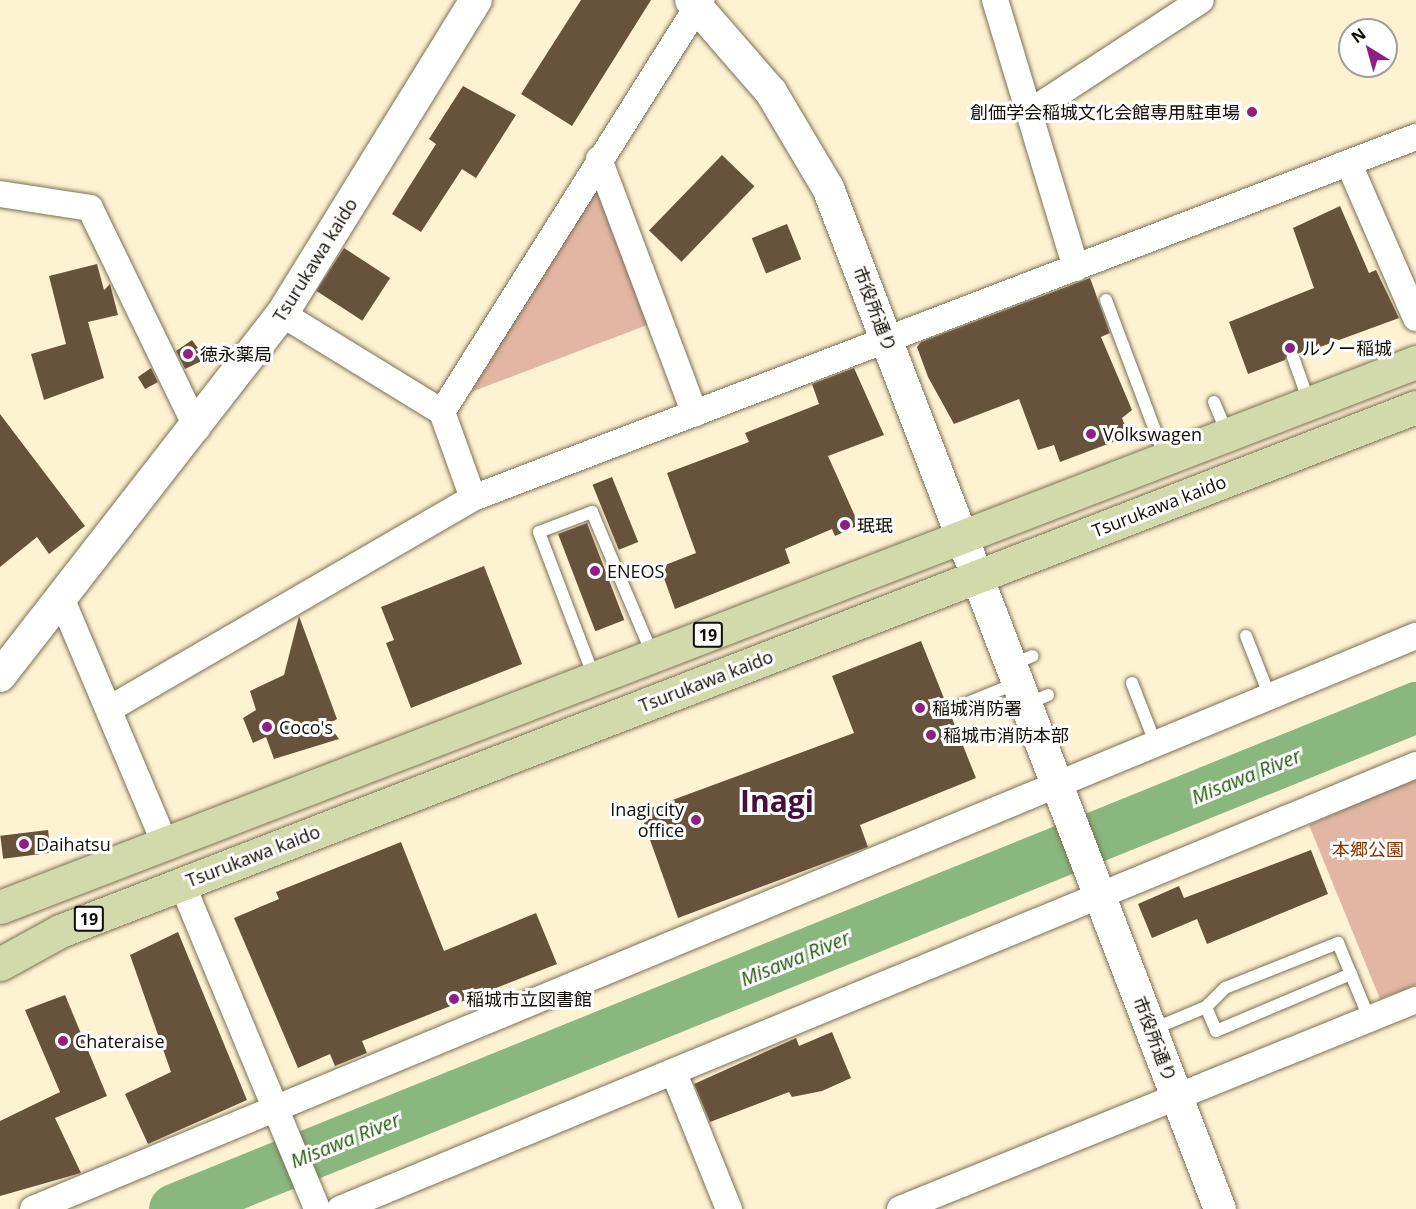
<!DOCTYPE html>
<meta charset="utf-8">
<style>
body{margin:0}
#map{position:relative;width:1416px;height:1209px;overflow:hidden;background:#fdf2d2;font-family:"Open Sans","Noto Sans JP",sans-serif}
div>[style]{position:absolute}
.green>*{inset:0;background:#e2b6a3}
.river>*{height:51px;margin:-25.5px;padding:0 25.5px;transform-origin:25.5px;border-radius:25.5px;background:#89b77d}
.building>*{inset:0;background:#67523c;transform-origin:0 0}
.roads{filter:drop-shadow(0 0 2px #7b7154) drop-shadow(0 0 2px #7b7154)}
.service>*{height:12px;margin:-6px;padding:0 6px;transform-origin:6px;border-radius:6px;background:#fff}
.minor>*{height:26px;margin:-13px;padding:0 13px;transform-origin:13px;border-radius:13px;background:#fff}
.tertiary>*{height:32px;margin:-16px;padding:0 16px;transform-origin:16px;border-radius:16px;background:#fff}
.primary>*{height:33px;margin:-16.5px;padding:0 16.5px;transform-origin:16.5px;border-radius:16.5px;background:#d2d9ab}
.dots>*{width:16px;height:16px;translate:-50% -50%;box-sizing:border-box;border:3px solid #fff;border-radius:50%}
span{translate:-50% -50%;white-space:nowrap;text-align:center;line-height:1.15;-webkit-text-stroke:6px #fff;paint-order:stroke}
.shield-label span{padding:2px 4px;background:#fff;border:2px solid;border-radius:4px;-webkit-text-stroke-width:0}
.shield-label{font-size:16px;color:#100c03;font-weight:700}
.poi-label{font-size:18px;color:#100c03}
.right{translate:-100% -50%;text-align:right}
.left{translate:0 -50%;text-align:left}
.street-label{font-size:18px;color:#100c03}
.park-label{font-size:18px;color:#843200}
.water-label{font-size:20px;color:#215c0c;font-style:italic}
.town-label{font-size:30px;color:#440f3d;font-weight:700}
.north{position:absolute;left:1338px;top:18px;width:60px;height:60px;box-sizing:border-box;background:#fff;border:2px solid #9f9e9a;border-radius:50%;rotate:323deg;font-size:16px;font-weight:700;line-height:24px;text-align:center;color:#100c03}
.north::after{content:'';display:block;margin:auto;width:21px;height:27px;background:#8f1f81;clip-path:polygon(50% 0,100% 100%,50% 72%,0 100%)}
</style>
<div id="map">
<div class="green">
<i style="clip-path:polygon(602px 191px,655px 322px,471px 392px,590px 192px)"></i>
<i style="clip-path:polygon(1416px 777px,1416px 985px,1380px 999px,1309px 825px)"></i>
</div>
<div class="river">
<i style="left:174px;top:1209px;width:1340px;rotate:-22.01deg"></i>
</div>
<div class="building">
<i style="clip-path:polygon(581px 0,651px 0,572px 126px,521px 94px)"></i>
<i style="clip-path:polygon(463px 86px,516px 115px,476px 178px,462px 169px,421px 232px,392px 214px,436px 144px,429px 139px)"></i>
<i style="left:722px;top:155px;width:45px;height:105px;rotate:44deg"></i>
<i style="clip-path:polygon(1340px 206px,1369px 273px,1376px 270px,1399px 318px,1301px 354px,1290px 350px,1285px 360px,1248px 374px,1229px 322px,1314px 288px,1293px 228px)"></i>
<i style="left:787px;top:224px;width:38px;height:38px;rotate:68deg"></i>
<i style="left:344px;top:248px;width:55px;height:51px;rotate:33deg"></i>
<i style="clip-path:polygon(97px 264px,104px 290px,110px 284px,118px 315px,88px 322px,104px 378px,44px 400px,31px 354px,66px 344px,49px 276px)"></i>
<i style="clip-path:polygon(1090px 278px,1110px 333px,1101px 337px,1132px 410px,1122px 418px,1129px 436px,1060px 462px,1054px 445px,1038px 450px,1019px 399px,954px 424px,928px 377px,917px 347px,921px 342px)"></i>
<i style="clip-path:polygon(192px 340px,206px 359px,185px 369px,176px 351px)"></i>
<i style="clip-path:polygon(151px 368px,158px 382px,145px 389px,138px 377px)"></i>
<i style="clip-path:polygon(854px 368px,884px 435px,828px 456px,859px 525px,835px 536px,832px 529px,785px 549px,790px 563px,675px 609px,660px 567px,696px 553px,667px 473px,749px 442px,745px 433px,819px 404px,812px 384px)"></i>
<i style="clip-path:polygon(0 414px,85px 526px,49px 554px,37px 537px,0 567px)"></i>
<i style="left:612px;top:477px;width:70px;height:21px;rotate:68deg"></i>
<i style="left:587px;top:523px;width:104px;height:31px;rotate:69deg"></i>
<i style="clip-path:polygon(484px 566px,522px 664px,411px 708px,386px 643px,394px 640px,381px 607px)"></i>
<i style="clip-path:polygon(299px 616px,337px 719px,328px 724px,339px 739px,274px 759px,266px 737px,253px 743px,243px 718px,256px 710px,250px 691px,284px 675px)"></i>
<i style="clip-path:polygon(921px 641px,976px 778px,860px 825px,868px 847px,678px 918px,640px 812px,854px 733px,832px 676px)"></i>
<i style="left:48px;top:830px;width:23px;height:48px;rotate:83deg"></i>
<i style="clip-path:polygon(401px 842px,444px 951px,536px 913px,557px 964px,362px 1041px,367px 1053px,335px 1066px,330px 1054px,298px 1068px,234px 918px,279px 899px,276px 892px)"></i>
<i style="clip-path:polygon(1311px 850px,1328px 894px,1207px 944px,1197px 919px,1152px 938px,1138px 904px,1179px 886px,1184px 898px)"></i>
<i style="clip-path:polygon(178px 932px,247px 1100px,148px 1144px,125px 1094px,171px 1072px,130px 955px)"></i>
<i style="clip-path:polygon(65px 995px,107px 1096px,55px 1118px,81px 1173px,0 1196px,0 1121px,60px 1092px,25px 1010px)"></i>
<i style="clip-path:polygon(832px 1032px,851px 1078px,822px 1091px,792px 1097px,789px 1092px,710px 1122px,694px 1084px,796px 1038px,799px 1046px)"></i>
</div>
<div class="roads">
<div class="service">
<i style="left:1106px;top:300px;width:168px;rotate:69.4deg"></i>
<i style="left:1293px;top:357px;width:48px;rotate:70.4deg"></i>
<i style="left:1214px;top:402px;width:34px;rotate:67deg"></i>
<i style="left:1246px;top:636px;width:66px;rotate:68.5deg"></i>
<i style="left:1012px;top:664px;width:22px;rotate:-21deg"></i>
<i style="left:594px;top:677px;width:155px;rotate:-110.8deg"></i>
<i style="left:539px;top:532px;width:57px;rotate:-20.7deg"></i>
<i style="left:592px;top:512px;width:156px;rotate:67deg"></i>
<i style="left:1132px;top:683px;width:66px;rotate:68.8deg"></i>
<i style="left:1027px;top:704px;width:23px;rotate:-23deg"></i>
<i style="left:955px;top:708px;width:67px;rotate:-22deg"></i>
<i style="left:1206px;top:1007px;width:26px;rotate:67deg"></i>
<i style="left:1216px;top:1031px;width:147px;rotate:-22.9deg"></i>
<i style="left:1151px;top:1030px;width:60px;rotate:-22.7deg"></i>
<i style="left:1206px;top:1007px;width:27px;rotate:-45deg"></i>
<i style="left:1225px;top:988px;width:122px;rotate:-21.7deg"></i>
<i style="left:1338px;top:943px;width:81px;rotate:67.5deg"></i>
</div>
<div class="minor">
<i style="left:995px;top:0;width:280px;rotate:73.2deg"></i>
<i style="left:1030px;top:112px;width:204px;rotate:-33.2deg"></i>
<i style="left:599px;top:159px;width:272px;rotate:69.4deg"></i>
<i style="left:1349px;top:164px;width:168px;rotate:66.5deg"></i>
<i style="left:0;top:194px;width:91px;rotate:8.8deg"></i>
<i style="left:90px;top:208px;width:245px;rotate:64.1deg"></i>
<i style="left:282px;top:314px;width:188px;rotate:31.5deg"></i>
<i style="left:442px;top:412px;width:91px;rotate:70.2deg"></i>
<i style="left:442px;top:412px;width:487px;rotate:-57.8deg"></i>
<i style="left:62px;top:600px;width:265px;rotate:67.1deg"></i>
<i style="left:111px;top:708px;width:419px;rotate:-30.1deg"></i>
<i style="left:473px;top:498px;width:1010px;rotate:-20.95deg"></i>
<i style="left:182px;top:884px;width:352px;rotate:67.4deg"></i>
<i style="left:674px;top:1073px;width:147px;rotate:68deg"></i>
<i style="left:33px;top:1209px;width:1497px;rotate:-22.51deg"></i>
<i style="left:340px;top:1209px;width:1164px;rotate:-22.42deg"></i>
<i style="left:900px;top:1209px;width:557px;rotate:-22.05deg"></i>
</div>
<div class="tertiary">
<i style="left:691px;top:0;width:122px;rotate:49deg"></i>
<i style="left:771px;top:92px;width:112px;rotate:59.3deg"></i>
<i style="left:828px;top:188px;width:1094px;rotate:69deg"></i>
<i style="left:0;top:676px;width:459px;rotate:-52.1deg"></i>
<i style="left:282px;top:314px;width:369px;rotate:-58.3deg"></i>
</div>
<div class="primary">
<i style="left:0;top:907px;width:1517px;rotate:-21.05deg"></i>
<i style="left:0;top:964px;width:68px;rotate:-28.8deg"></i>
<i style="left:60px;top:931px;width:1454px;rotate:-21.13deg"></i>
</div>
</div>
<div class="dots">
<i style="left:1252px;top:112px;background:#8f1f81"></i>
<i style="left:1290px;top:348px;background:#8f1f81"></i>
<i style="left:188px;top:354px;background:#8f1f81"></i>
<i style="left:1091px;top:434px;background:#8f1f81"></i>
<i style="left:845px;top:525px;background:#8f1f81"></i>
<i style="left:595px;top:571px;background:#8f1f81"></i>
<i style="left:920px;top:708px;background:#8f1f81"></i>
<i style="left:267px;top:727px;background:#8f1f81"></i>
<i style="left:931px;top:735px;background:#8f1f81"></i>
<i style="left:696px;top:820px;background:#8f1f81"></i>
<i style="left:24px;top:844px;background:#8f1f81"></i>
<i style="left:454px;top:999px;background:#8f1f81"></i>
<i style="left:63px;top:1041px;background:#8f1f81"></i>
</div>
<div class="shield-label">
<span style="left:708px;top:635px">19</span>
<span style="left:89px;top:919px">19</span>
</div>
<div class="poi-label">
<span class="right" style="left:1240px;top:112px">創価学会稲城文化会館専用駐車場</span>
<span class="left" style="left:1302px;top:348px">ルノー稲城</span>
<span class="left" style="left:200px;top:354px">徳永薬局</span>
<span class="left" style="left:1103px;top:434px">Volkswagen</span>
<span class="left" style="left:857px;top:525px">珉珉</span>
<span class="left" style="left:607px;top:571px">ENEOS</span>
<span class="left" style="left:932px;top:708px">稲城消防署</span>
<span class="left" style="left:279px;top:727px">Coco's</span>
<span class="left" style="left:943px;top:735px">稲城市消防本部</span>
<span class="right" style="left:684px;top:820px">Inagi city<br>office</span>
<span class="left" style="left:36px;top:844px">Daihatsu</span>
<span class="left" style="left:466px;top:999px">稲城市立図書館</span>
<span class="left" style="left:75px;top:1041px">Chateraise</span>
</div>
<div class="street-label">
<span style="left:315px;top:260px;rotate:-58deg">Tsurukawa kaido</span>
<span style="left:875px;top:309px;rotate:69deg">市役所通り</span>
<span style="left:1159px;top:506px;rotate:-21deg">Tsurukawa kaido</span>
<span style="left:706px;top:681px;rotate:-21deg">Tsurukawa kaido</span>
<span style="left:253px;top:856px;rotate:-21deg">Tsurukawa kaido</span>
<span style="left:1155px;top:1039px;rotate:69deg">市役所通り</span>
</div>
<div class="park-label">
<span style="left:1368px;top:849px">本郷公園</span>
</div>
<div class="water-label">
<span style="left:1246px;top:776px;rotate:-22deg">Misawa River</span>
<span style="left:795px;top:958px;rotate:-22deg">Misawa River</span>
<span style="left:345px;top:1140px;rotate:-22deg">Misawa River</span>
</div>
<div class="town-label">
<span style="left:777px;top:801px">Inagi</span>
</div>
<div class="north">N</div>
</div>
